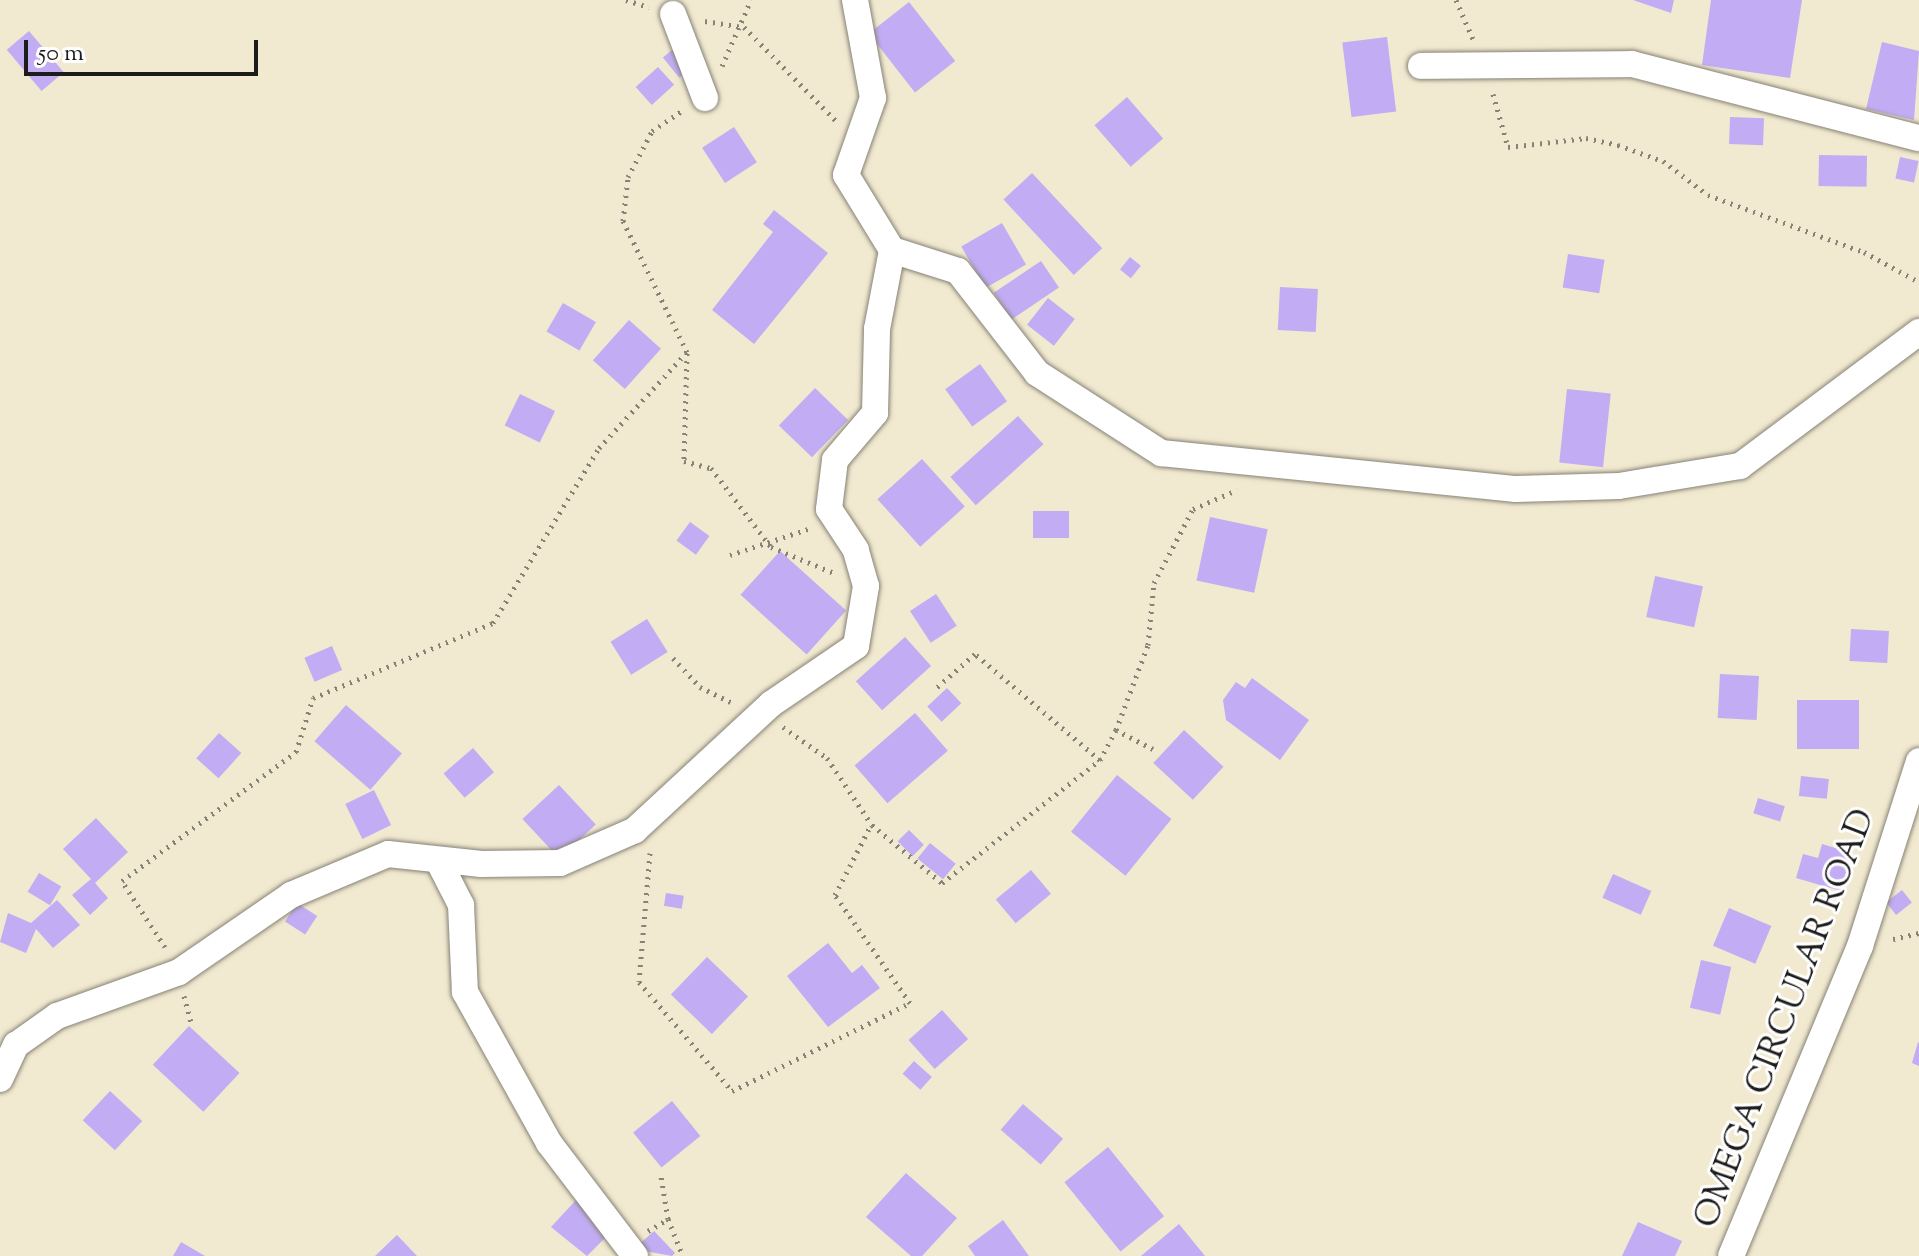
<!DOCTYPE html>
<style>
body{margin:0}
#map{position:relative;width:1919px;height:1256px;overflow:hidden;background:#f1e9d0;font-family:"Sorts Mill Goudy",serif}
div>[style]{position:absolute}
.building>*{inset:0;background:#c2acf4;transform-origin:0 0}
.path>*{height:5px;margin-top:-2.5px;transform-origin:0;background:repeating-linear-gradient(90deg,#868276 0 2px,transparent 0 8px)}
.roads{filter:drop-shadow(0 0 2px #868276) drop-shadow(0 0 2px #868276)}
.street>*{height:26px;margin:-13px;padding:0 13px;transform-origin:13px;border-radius:13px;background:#fff}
span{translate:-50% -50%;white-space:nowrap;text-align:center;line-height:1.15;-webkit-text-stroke:6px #fff;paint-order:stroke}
.street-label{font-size:34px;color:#1c1c1c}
.scale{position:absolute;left:24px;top:40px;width:234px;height:36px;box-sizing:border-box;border:4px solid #1c1c1c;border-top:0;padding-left:10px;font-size:24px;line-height:28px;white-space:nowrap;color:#1c1c1c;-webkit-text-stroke:6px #fff;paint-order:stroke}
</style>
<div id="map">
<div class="building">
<i style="clip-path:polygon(1633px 0,1674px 0,1671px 13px)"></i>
<i style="clip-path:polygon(1711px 0,1802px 0,1790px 78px,1702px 65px)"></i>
<i style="left:909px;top:2px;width:75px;height:51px;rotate:52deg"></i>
<i style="left:29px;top:31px;width:54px;height:29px;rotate:50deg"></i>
<i style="left:1387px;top:37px;width:75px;height:45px;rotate:83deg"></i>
<i style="left:687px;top:38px;width:26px;height:31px;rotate:51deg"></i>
<i style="clip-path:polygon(1882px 42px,1919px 51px,1914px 120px,1866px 109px)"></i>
<i style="left:658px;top:67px;width:24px;height:30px;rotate:48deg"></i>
<i style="left:1127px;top:97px;width:55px;height:43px;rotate:49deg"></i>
<i style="left:1730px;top:117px;width:34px;height:27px;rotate:2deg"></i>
<i style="left:734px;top:127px;width:42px;height:38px;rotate:57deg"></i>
<i style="left:1819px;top:155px;width:48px;height:31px;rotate:1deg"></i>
<i style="left:1900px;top:157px;width:19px;height:22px;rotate:12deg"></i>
<i style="left:1032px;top:173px;width:103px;height:39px;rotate:47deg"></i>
<i style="clip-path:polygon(774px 210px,828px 253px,754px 344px,712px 310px,773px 232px,763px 224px)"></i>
<i style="left:1002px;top:223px;width:48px;height:47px;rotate:60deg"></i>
<i style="left:1568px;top:254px;width:37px;height:34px;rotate:9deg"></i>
<i style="left:1130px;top:257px;width:14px;height:16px;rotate:39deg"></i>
<i style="left:1041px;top:261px;width:32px;height:57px;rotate:56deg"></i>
<i style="left:1280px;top:287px;width:38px;height:43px;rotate:3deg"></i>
<i style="left:1048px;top:298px;width:34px;height:34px;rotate:38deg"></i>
<i style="left:563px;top:303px;width:38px;height:33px;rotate:30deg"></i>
<i style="left:629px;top:320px;width:43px;height:54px;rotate:42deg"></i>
<i style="left:980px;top:364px;width:46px;height:43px;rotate:54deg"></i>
<i style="left:815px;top:388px;width:46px;height:52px;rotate:44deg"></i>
<i style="left:1567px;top:389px;width:44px;height:74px;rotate:6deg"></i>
<i style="left:520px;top:394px;width:39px;height:35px;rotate:26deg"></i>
<i style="left:1018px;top:416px;width:38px;height:91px;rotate:48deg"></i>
<i style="left:922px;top:459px;width:64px;height:60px;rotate:48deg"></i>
<i style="left:1033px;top:511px;width:36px;height:27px"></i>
<i style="left:1210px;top:517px;width:59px;height:65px;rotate:12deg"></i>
<i style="left:690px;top:522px;width:24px;height:23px;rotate:36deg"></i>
<i style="left:780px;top:551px;width:89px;height:59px;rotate:42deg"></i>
<i style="left:1655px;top:576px;width:49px;height:42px;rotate:12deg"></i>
<i style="left:936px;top:594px;width:38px;height:31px;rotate:57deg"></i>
<i style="left:647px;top:619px;width:39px;height:43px;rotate:58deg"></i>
<i style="left:1851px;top:629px;width:38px;height:32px;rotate:3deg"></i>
<i style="left:905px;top:637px;width:39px;height:66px;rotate:48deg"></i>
<i style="left:332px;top:646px;width:26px;height:30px;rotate:67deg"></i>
<i style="left:1720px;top:674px;width:39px;height:44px;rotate:3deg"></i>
<i style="clip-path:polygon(1252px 678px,1309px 720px,1280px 760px,1226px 720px,1223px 700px,1236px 682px,1245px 688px)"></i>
<i style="left:947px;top:688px;width:21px;height:27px;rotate:47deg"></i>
<i style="left:1797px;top:700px;width:62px;height:49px"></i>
<i style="left:346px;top:705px;width:74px;height:48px;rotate:41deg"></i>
<i style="left:915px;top:713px;width:50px;height:80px;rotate:49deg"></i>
<i style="left:1184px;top:730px;width:54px;height:45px;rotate:43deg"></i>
<i style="left:219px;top:733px;width:30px;height:34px;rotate:42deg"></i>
<i style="left:473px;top:748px;width:32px;height:39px;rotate:49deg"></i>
<i style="left:1117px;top:775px;width:70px;height:73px;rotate:39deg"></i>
<i style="left:1801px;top:776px;width:28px;height:20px;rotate:6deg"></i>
<i style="left:559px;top:785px;width:54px;height:50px;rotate:47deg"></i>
<i style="left:374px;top:790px;width:39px;height:32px;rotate:64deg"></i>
<i style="left:1758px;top:798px;width:28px;height:16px;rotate:17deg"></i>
<i style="clip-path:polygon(96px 818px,128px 852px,95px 883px,108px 898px,90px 915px,72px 895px,91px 879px,63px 849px)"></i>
<i style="left:909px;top:830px;width:21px;height:16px;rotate:45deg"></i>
<i style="left:930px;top:843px;width:33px;height:20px;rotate:39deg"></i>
<i style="clip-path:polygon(1822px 844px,1852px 853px,1841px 891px,1796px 878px,1803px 854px,1818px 858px)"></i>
<i style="left:1031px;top:870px;width:31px;height:46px;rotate:50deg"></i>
<i style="left:39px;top:873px;width:26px;height:22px;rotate:31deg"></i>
<i style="left:1613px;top:874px;width:42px;height:26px;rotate:24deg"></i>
<i style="left:1902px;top:890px;width:16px;height:20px;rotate:52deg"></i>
<i style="left:666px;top:893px;width:18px;height:13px;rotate:9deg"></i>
<i style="clip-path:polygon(57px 900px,80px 925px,53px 948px,36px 929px,26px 953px,0 942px,8px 913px,31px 923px)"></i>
<i style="left:297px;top:903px;width:24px;height:22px;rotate:33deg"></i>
<i style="left:1729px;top:908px;width:46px;height:41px;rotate:23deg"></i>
<i style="clip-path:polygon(828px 943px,852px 973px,862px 965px,880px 988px,828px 1027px,787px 976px)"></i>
<i style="left:707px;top:957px;width:57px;height:52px;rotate:44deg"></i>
<i style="left:1701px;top:960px;width:31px;height:49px;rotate:13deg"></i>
<i style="left:942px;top:1010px;width:39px;height:45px;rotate:48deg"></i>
<i style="left:189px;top:1026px;width:69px;height:53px;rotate:43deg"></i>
<i style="clip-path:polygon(1918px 1042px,1919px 1043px,1919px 1066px,1912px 1063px)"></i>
<i style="left:914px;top:1061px;width:24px;height:17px;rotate:42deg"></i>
<i style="left:110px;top:1091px;width:44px;height:40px;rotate:43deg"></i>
<i style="left:672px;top:1101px;width:45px;height:50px;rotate:51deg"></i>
<i style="left:1023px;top:1104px;width:53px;height:34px;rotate:41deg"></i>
<i style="left:1108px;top:1147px;width:89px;height:56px;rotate:51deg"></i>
<i style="clip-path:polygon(906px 1173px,957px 1218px,922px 1256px,911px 1256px,866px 1217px)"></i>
<i style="clip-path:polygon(576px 1200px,610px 1233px,587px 1256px,551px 1227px)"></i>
<i style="clip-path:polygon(1003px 1220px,1029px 1256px,975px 1256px,968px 1246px)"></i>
<i style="clip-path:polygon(1638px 1222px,1682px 1241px,1675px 1256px,1622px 1256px)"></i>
<i style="clip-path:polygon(1179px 1224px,1205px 1256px,1141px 1256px)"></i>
<i style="clip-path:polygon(654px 1231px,675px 1253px,672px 1256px,634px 1249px)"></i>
<i style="clip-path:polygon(397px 1235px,417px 1256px,375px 1256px)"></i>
<i style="clip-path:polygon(181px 1242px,205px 1256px,173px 1256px)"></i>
</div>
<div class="path">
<i style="left:626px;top:0;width:24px;rotate:17deg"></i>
<i style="left:1456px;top:0;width:43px;rotate:66.4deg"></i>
<i style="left:705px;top:21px;width:39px;rotate:9deg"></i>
<i style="left:744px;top:27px;width:132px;rotate:45.6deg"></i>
<i style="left:722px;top:66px;width:72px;rotate:-66.3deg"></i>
<i style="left:1493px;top:94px;width:55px;rotate:74.2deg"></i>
<i style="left:1508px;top:147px;width:79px;rotate:-6.6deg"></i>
<i style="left:1586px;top:138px;width:33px;rotate:12deg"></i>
<i style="left:1618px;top:145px;width:48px;rotate:19.6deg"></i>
<i style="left:1663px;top:161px;width:56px;rotate:37.1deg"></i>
<i style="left:1708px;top:195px;width:166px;rotate:20.1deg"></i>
<i style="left:1864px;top:252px;width:63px;rotate:28.6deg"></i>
<i style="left:687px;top:353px;width:108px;rotate:91.6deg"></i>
<i style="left:684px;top:461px;width:28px;rotate:15deg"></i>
<i style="left:711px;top:468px;width:99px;rotate:52.8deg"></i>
<i style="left:771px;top:547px;width:68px;rotate:22.4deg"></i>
<i style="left:730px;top:555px;width:85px;rotate:-18.4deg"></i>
<i style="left:673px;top:658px;width:40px;rotate:47deg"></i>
<i style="left:700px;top:687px;width:34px;rotate:26deg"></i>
<i style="left:783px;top:727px;width:54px;rotate:35.2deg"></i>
<i style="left:827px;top:758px;width:81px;rotate:56.1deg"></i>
<i style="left:872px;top:825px;width:91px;rotate:39.6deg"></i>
<i style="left:942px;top:883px;width:200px;rotate:-37.9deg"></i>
<i style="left:1100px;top:760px;width:164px;rotate:-139.7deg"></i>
<i style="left:975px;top:654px;width:53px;rotate:138.8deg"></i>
<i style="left:1153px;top:749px;width:42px;rotate:-152.8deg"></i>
<i style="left:1116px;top:730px;width:91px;rotate:-69.4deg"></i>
<i style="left:1148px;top:645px;width:62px;rotate:-84.5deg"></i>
<i style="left:1154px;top:583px;width:84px;rotate:-62.2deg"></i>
<i style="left:1193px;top:509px;width:48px;rotate:-23.4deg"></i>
<i style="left:1100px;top:760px;width:34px;rotate:-62deg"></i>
<i style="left:650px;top:853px;width:129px;rotate:94.9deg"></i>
<i style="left:639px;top:982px;width:143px;rotate:49.5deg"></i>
<i style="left:732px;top:1091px;width:199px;rotate:-26.3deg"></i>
<i style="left:910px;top:1003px;width:131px;rotate:-124.8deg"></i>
<i style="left:835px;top:895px;width:79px;rotate:-62.8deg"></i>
<i style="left:1893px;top:939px;width:27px;rotate:-13deg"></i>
<i style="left:165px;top:947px;width:79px;rotate:-123.1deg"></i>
<i style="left:122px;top:881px;width:217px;rotate:-36.6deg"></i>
<i style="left:296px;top:752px;width:57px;rotate:-72.5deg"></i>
<i style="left:313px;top:698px;width:195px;rotate:-22.6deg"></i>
<i style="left:493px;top:623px;width:205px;rotate:-58.8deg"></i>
<i style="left:599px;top:448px;width:130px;rotate:-47.5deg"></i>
<i style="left:687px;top:352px;width:146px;rotate:-116deg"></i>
<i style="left:623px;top:221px;width:44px;rotate:-83.5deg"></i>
<i style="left:628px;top:177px;width:52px;rotate:-62.4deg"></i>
<i style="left:652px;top:131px;width:37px;rotate:-34deg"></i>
<i style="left:184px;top:996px;width:28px;rotate:75deg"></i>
<i style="left:668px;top:1219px;width:40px;rotate:68deg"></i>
<i style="left:648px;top:1231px;width:23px;rotate:-31deg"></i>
<i style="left:668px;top:1219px;width:44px;rotate:-99.2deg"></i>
</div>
<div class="roads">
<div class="street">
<i style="left:673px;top:14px;width:90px;rotate:69.1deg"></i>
<i style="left:1421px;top:66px;width:211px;rotate:-0.5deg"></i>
<i style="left:1632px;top:64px;width:296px;rotate:14.5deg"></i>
<i style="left:892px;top:250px;width:69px;rotate:17.7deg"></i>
<i style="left:958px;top:271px;width:129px;rotate:52.2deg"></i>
<i style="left:1037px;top:373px;width:148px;rotate:32.8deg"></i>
<i style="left:1161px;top:453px;width:357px;rotate:5.8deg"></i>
<i style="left:1516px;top:489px;width:103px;rotate:-1.7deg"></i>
<i style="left:1619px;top:486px;width:123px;rotate:-9.4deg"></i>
<i style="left:1740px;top:466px;width:224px;rotate:-36.8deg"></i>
<i style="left:438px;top:860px;width:51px;rotate:62.9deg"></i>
<i style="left:461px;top:905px;width:87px;rotate:87.4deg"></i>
<i style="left:465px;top:992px;width:173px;rotate:60.9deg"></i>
<i style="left:549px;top:1143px;width:142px;rotate:52.7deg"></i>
<i style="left:0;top:1079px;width:38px;rotate:-65deg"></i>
<i style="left:16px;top:1045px;width:50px;rotate:-35.3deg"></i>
<i style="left:57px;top:1016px;width:130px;rotate:-19.8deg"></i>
<i style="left:179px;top:972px;width:136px;rotate:-34.5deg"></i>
<i style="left:291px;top:895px;width:105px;rotate:-22.9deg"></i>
<i style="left:388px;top:854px;width:94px;rotate:6.1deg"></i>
<i style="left:481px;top:864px;width:79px;rotate:-0.7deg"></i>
<i style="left:560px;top:863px;width:82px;rotate:-23.7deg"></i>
<i style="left:635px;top:830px;width:185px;rotate:-42.8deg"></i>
<i style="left:771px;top:704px;width:103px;rotate:-34.3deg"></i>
<i style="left:856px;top:646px;width:61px;rotate:-80.5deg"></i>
<i style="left:866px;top:586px;width:37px;rotate:-106deg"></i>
<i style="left:856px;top:550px;width:49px;rotate:-123.4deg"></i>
<i style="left:829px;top:509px;width:49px;rotate:-83deg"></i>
<i style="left:835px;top:460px;width:62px;rotate:-49.6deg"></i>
<i style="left:875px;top:413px;width:84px;rotate:-88.6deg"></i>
<i style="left:877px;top:329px;width:80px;rotate:-79.2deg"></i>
<i style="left:892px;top:250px;width:88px;rotate:-121.5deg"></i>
<i style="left:846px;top:175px;width:82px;rotate:-70.7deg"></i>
<i style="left:873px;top:98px;width:100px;rotate:-100.4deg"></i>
<i style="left:1731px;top:1256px;width:336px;rotate:-67.4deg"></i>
<i style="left:1860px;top:946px;width:194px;rotate:-72.3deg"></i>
</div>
</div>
<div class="street-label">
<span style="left:1786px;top:1019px;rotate:-69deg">OMEGA CIRCULAR ROAD</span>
</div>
<div class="scale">50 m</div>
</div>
